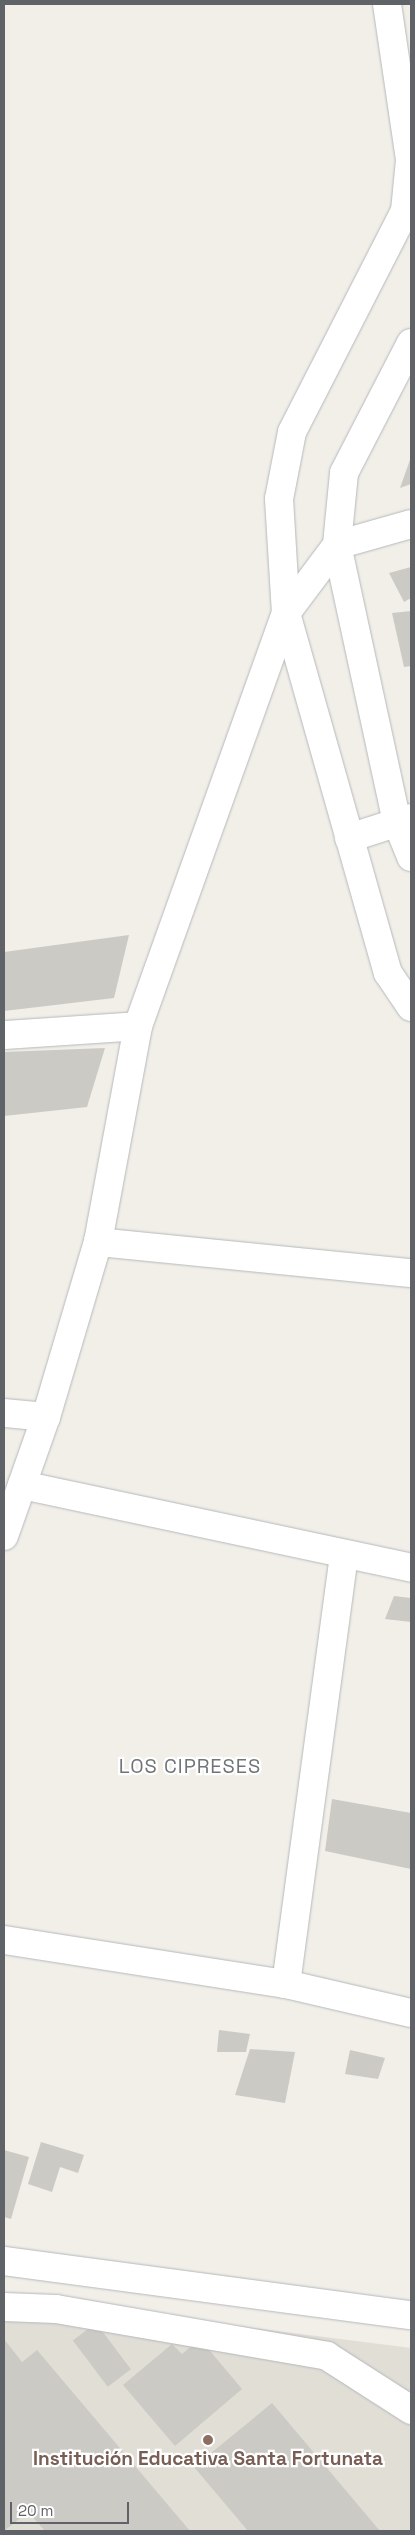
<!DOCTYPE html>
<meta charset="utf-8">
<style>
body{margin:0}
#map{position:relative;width:415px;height:2535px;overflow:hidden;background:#f1efe8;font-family:"Space Grotesk",sans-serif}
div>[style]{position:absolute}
.education>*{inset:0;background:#e1ded6}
.building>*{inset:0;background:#cccac5;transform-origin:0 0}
.roads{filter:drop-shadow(0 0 1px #b5b8bc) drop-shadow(0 0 1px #b5b8bc)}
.minor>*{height:28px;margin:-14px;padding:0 14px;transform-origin:14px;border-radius:14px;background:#fff}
.secondary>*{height:28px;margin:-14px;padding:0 14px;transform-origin:14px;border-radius:14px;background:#fff}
.dots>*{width:14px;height:14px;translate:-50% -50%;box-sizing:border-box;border:2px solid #fff;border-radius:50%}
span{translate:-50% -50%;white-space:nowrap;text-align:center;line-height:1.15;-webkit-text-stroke:4.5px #fff;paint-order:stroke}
.education-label{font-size:19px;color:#785e54;font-weight:700}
.neighbourhood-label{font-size:20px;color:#70757a;letter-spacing:1px}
.frame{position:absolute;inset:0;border:5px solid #5f6368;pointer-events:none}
.scale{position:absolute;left:10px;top:2502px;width:119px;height:22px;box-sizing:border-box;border:2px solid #5f6368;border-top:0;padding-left:6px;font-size:15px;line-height:18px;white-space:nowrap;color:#5f6368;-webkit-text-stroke:4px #fff;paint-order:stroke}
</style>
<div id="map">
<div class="education">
<i style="clip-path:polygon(4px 2296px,411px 2348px,411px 2531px,4px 2531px)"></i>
</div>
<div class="building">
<i style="clip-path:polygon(411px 457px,411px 484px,400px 488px)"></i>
<i style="clip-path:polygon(411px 567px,411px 598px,404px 602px,389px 573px)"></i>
<i style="clip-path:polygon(411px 611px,411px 666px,404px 667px,392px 613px)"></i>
<i style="clip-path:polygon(129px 935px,114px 998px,4px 1011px,4px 952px)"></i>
<i style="clip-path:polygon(105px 1048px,87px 1107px,4px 1116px,4px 1052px)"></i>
<i style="clip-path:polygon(394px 1596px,411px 1598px,411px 1622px,385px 1619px)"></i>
<i style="clip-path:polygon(332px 1799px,411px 1813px,411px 1869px,325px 1851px)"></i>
<i style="clip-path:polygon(219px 2030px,250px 2034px,246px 2052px,217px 2052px)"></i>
<i style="clip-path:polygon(250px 2049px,295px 2052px,285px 2103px,235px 2095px)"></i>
<i style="clip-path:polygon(350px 2050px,385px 2058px,378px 2079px,345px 2074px)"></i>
<i style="clip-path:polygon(41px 2142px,84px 2155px,78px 2173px,60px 2167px,52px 2192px,28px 2184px)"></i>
<i style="clip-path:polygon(4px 2150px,29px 2157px,11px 2219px,4px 2217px)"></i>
<i style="left:96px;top:2323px;width:58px;height:29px;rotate:53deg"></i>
<i style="clip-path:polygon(4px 2339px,22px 2362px,37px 2350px,190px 2531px,45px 2531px,28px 2512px,4px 2531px)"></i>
<i style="clip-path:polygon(200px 2339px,242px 2389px,175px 2446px,123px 2385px,172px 2344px,182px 2354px)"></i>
<i style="clip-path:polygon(272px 2403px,380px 2531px,248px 2531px,194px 2467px)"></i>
</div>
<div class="roads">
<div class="minor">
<i style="left:349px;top:838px;width:65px;rotate:-17.9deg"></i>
<i style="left:4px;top:1035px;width:134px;rotate:-3.8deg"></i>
<i style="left:98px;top:1242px;width:315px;rotate:5.7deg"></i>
<i style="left:4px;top:1413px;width:42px;rotate:5.4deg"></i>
<i style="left:22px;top:1485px;width:398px;rotate:12deg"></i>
<i style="left:4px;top:1536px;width:126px;rotate:-70.6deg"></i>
<i style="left:46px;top:1417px;width:183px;rotate:-73.5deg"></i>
<i style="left:98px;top:1242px;width:220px;rotate:-79.5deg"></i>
<i style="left:138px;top:1026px;width:439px;rotate:-70.3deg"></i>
<i style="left:286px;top:613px;width:85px;rotate:-53.1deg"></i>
<i style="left:337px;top:545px;width:77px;rotate:-15.8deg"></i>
<i style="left:4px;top:1940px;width:285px;rotate:8.9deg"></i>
<i style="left:286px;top:1984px;width:128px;rotate:13.1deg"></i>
<i style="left:286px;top:1984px;width:432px;rotate:-82.3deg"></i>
<i style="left:4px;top:2261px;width:411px;rotate:7.6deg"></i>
<i style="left:4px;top:2307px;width:52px;rotate:2.2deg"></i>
<i style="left:56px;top:2309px;width:275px;rotate:9.8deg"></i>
<i style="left:327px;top:2356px;width:100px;rotate:32.7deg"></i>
</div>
<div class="secondary">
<i style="left:387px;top:4px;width:158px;rotate:81.6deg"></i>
<i style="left:410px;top:160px;width:51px;rotate:95.6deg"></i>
<i style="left:405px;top:211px;width:248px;rotate:117.1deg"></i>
<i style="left:292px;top:432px;width:68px;rotate:101deg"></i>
<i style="left:279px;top:499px;width:114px;rotate:86.5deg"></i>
<i style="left:286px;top:613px;width:374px;rotate:74.2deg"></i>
<i style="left:388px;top:973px;width:41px;rotate:55.9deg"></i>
<i style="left:411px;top:343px;width:146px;rotate:117.3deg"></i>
<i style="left:344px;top:473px;width:72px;rotate:95.6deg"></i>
<i style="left:337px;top:545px;width:283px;rotate:77.8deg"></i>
<i style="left:397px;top:822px;width:38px;rotate:68deg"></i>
</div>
</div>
<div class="dots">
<i style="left:208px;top:2440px;background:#8d6e63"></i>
</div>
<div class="education-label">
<span style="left:208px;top:2459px">Institución Educativa Santa Fortunata</span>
</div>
<div class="neighbourhood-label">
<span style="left:190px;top:1766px">LOS CIPRESES</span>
</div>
<div class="frame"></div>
<div class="scale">20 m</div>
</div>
